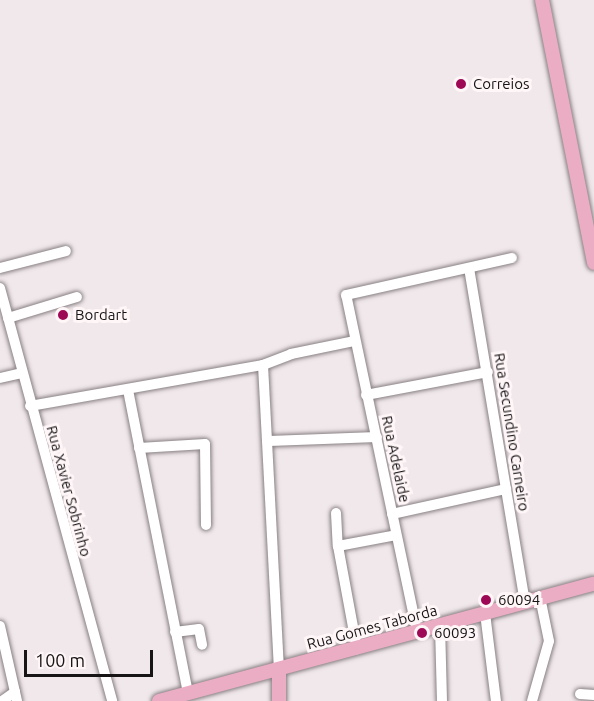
<!DOCTYPE html>
<style>
body{margin:0}
#map{position:relative;width:594px;height:701px;overflow:hidden;background:#f1e8eb;font-family:Ubuntu,sans-serif}
div>[style]{position:absolute}
.roads{filter:drop-shadow(0 0 2px #888083) drop-shadow(0 0 2px #888083)}
.minor>*{height:10px;margin:-5px;padding:0 5px;transform-origin:5px;border-radius:5px;background:#fff}
.major>*{height:14px;margin:-7px;padding:0 7px;transform-origin:7px;border-radius:7px;background:#eaadc3}
.dots>*{width:16px;height:16px;translate:-50% -50%;box-sizing:border-box;border:3px solid #fff6f8;border-radius:50%}
span{translate:-50% -50%;white-space:nowrap;text-align:center;line-height:1.15;-webkit-text-stroke:6px #fff6f8;paint-order:stroke}
.poi-label{font-size:15px;color:#171415}
.left{translate:0 -50%;text-align:left}
.street-label{font-size:15px;color:#171415}
.scale{position:absolute;left:24px;top:650px;width:129px;height:27px;box-sizing:border-box;border:3px solid #171415;border-top:0;padding-left:8px;font-size:18px;line-height:21px;white-space:nowrap;color:#171415;-webkit-text-stroke:4px #fff6f8;paint-order:stroke}
</style>
<div id="map">
<div class="roads">
<div class="minor">
<i style="left:0;top:268px;width:68px;rotate:-14.4deg"></i>
<i style="left:469px;top:268px;width:338px;rotate:80.5deg"></i>
<i style="left:0;top:288px;width:428px;rotate:74.8deg"></i>
<i style="left:8px;top:318px;width:72px;rotate:-16.9deg"></i>
<i style="left:263px;top:365px;width:305px;rotate:87deg"></i>
<i style="left:0;top:378px;width:22px;rotate:-13deg"></i>
<i style="left:128px;top:390px;width:309px;rotate:78.8deg"></i>
<i style="left:366px;top:395px;width:124px;rotate:-10.7deg"></i>
<i style="left:30px;top:406px;width:237px;rotate:-10deg"></i>
<i style="left:263px;top:365px;width:30px;rotate:-21deg"></i>
<i style="left:291px;top:354px;width:64px;rotate:-11.7deg"></i>
<i style="left:269px;top:441px;width:108px;rotate:-2.1deg"></i>
<i style="left:139px;top:448px;width:66px;rotate:-3.5deg"></i>
<i style="left:205px;top:444px;width:81px;rotate:89.3deg"></i>
<i style="left:336px;top:513px;width:33px;rotate:87deg"></i>
<i style="left:338px;top:546px;width:105px;rotate:79.5deg"></i>
<i style="left:392px;top:514px;width:117px;rotate:-12.4deg"></i>
<i style="left:338px;top:546px;width:59px;rotate:-10.7deg"></i>
<i style="left:485px;top:613px;width:89px;rotate:82.9deg"></i>
<i style="left:440px;top:625px;width:76px;rotate:88.5deg"></i>
<i style="left:0;top:626px;width:77px;rotate:77.2deg"></i>
<i style="left:417px;top:631px;width:343px;rotate:-101.9deg"></i>
<i style="left:346px;top:295px;width:170px;rotate:-12.6deg"></i>
<i style="left:175px;top:632px;width:24px;rotate:-7deg"></i>
<i style="left:199px;top:629px;width:16px;rotate:79deg"></i>
<i style="left:580px;top:694px;width:14px;rotate:4deg"></i>
<i style="left:2px;top:701px;width:16px;rotate:-35deg"></i>
<i style="left:532px;top:701px;width:62px;rotate:-74.2deg"></i>
<i style="left:549px;top:641px;width:45px;rotate:-101.6deg"></i>
</div>
<div class="major">
<i style="left:542px;top:0;width:268px;rotate:78.8deg"></i>
<i style="left:159px;top:701px;width:450px;rotate:-15.1deg"></i>
<i style="left:279px;top:701px;width:31px;rotate:-90deg"></i>
</div>
</div>
<div class="dots">
<i style="left:461px;top:84px;background:#9d0955"></i>
<i style="left:63px;top:315px;background:#9d0955"></i>
<i style="left:486px;top:600px;background:#9d0955"></i>
<i style="left:422px;top:633px;background:#9d0955"></i>
</div>
<div class="poi-label">
<span class="left" style="left:473px;top:84px">Correios</span>
<span class="left" style="left:75px;top:315px">Bordart</span>
<span class="left" style="left:498px;top:600px">60094</span>
<span class="left" style="left:434px;top:633px">60093</span>
</div>
<div class="street-label">
<span style="left:512px;top:432px;rotate:81deg">Rua Secundino Carneiro</span>
<span style="left:396px;top:459px;rotate:78deg">Rua Adelaide</span>
<span style="left:69px;top:491px;rotate:75deg">Rua Xavier Sobrinho</span>
<span style="left:372px;top:627px;rotate:-15deg">Rua Gomes Taborda</span>
</div>
<div class="scale">100 m</div>
</div>
